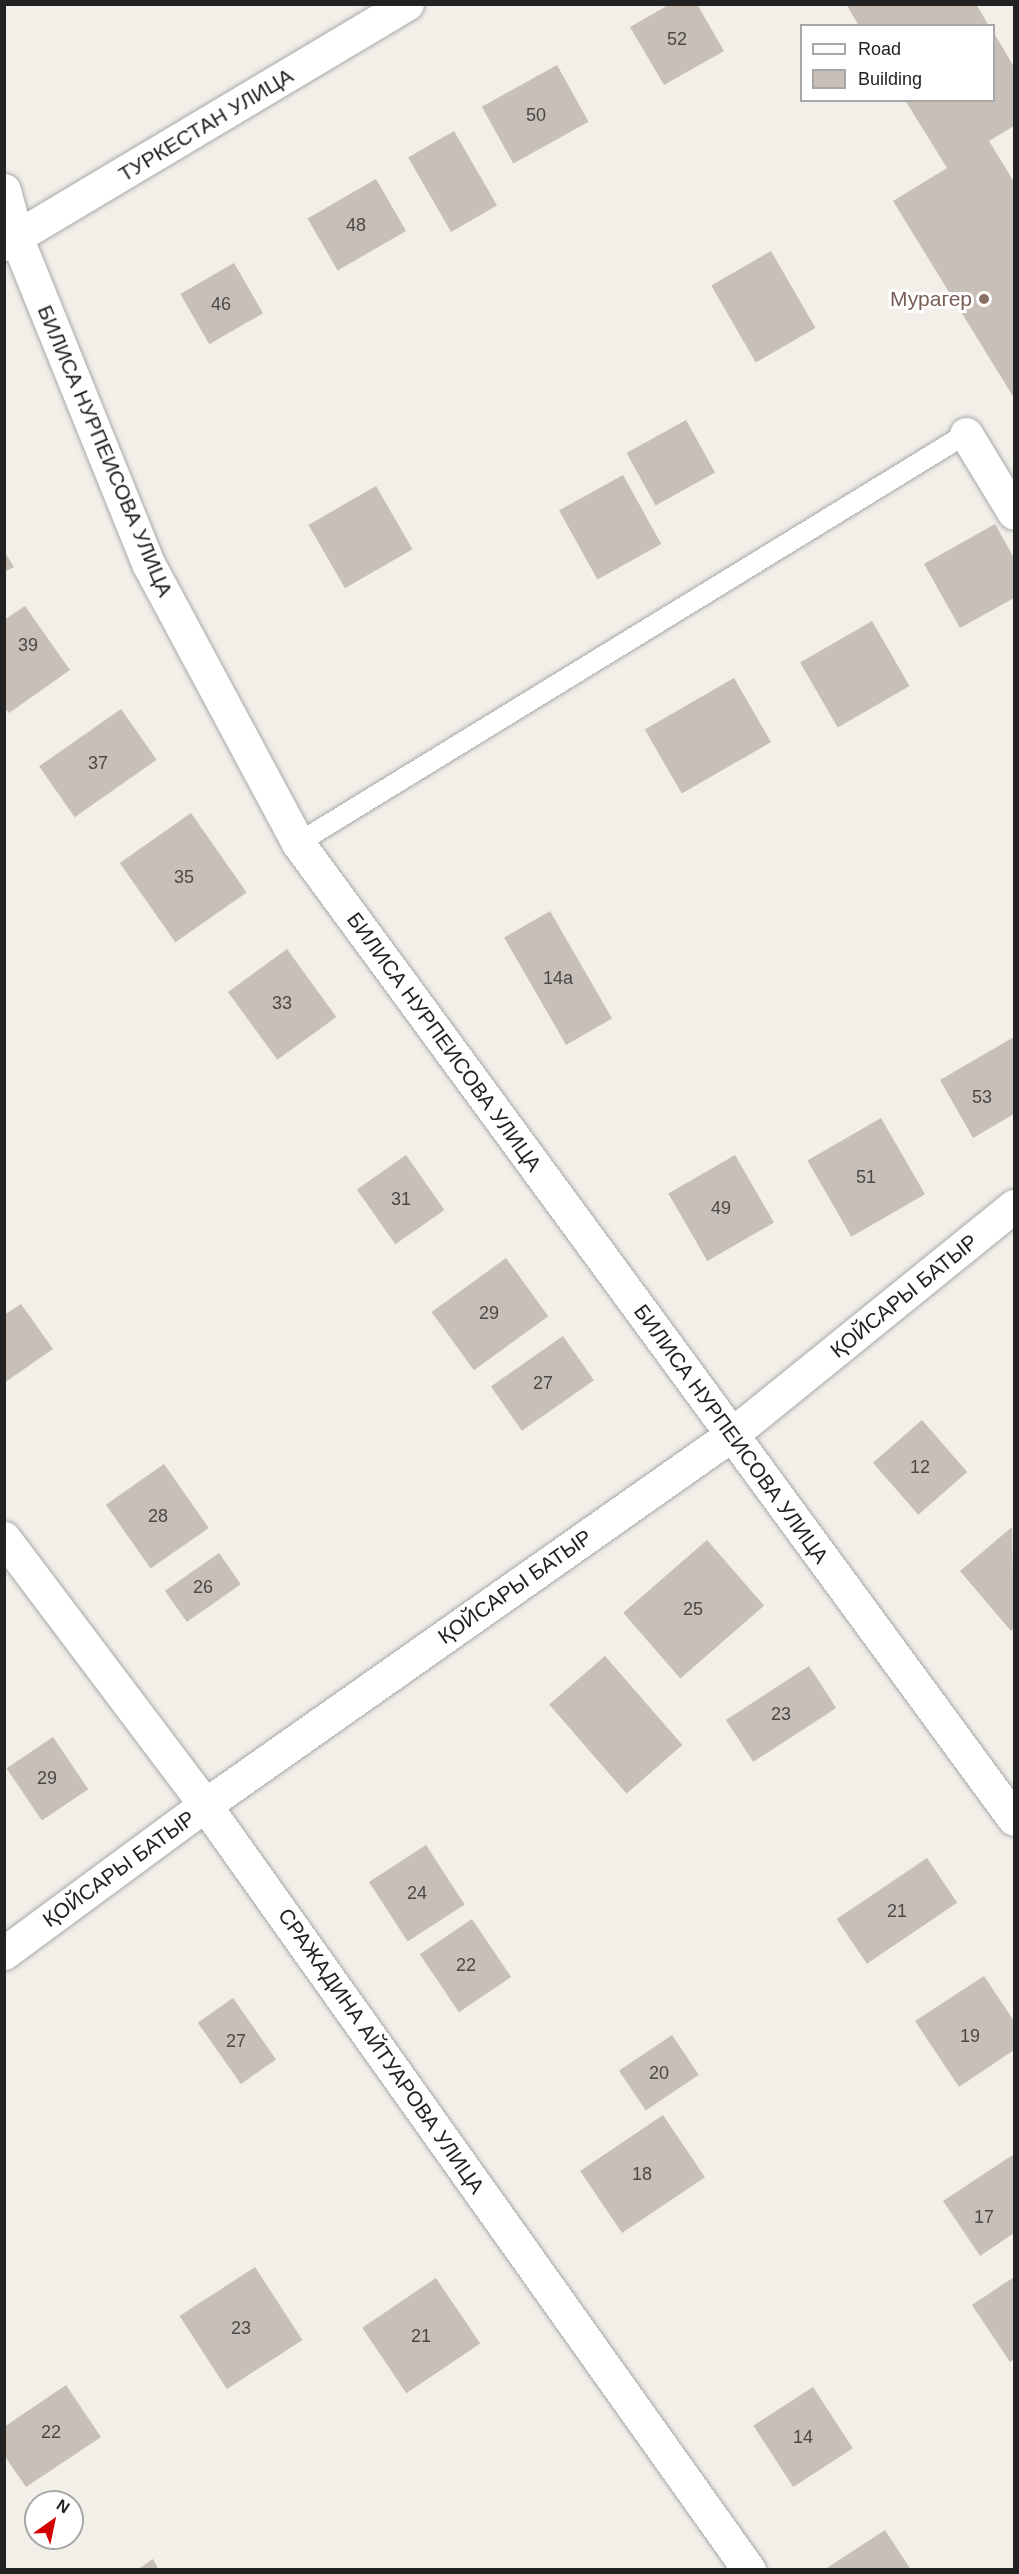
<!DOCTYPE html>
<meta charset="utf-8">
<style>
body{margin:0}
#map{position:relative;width:1019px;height:2574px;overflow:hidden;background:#f2efe9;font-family:Arial,sans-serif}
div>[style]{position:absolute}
.building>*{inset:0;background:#c7bfb8;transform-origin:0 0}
.roads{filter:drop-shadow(0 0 2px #a9a9a9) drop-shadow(0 0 2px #a9a9a9)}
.service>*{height:20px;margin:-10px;padding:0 10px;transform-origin:10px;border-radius:10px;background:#fff}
.minor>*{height:33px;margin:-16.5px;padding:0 16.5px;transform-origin:16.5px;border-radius:16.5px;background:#fff}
.dots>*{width:16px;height:16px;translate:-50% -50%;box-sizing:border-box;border:3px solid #fff;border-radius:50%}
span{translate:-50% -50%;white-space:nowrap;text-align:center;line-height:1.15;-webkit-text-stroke:6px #fff;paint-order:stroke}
.number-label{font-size:18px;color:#4b4948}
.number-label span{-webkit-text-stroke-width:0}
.street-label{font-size:21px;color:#222}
.education-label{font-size:21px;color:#785e54}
.right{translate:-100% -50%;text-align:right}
.frame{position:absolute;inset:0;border:6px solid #222;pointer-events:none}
.legend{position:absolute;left:800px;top:24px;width:195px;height:78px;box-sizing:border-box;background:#fff;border:2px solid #a7a7a7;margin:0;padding:8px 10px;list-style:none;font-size:18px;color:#222}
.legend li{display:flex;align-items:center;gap:12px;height:30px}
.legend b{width:30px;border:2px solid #a7a7a7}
.north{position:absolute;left:24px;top:2490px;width:60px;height:60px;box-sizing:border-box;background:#fff;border:2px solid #a7a7a7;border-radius:50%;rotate:33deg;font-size:16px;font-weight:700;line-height:24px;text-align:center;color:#222}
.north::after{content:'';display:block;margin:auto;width:21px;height:27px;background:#d40000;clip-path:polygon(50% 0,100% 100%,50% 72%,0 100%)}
</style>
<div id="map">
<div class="building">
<i style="clip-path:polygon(670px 4px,697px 4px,724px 51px,664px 85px,630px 27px)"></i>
<i style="clip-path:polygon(846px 4px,976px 4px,989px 26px,859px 26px)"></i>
<i style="clip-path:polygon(994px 33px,1014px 67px,1014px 126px,989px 141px,1014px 182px,1014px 398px,893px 201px,947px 168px,905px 100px,994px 100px)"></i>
<i style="left:557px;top:65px;width:65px;height:86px;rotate:61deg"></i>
<i style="left:454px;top:131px;width:86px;height:53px;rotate:60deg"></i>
<i style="left:376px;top:179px;width:60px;height:79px;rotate:60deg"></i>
<i style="left:771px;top:251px;width:89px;height:69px;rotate:60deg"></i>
<i style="left:234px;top:263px;width:58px;height:62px;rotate:60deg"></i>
<i style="left:686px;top:420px;width:60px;height:68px;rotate:61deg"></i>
<i style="left:623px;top:475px;width:79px;height:73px;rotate:61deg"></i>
<i style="left:376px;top:486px;width:73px;height:78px;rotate:60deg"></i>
<i style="clip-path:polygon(995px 524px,1014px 558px,1014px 598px,960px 628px,924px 564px)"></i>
<i style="clip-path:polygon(4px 551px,14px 567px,4px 572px)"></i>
<i style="clip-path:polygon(25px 606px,70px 670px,9px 713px,4px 707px,4px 620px)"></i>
<i style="left:872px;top:621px;width:75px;height:83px;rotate:60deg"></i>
<i style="left:734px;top:678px;width:74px;height:103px;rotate:60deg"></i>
<i style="left:121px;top:709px;width:62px;height:100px;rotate:55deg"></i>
<i style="left:191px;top:813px;width:97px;height:87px;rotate:55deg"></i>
<i style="left:550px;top:911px;width:124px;height:53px;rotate:60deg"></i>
<i style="left:287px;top:949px;width:84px;height:73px;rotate:54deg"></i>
<i style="clip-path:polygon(1014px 1037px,1014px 1114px,973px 1138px,940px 1080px)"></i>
<i style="left:881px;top:1118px;width:88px;height:85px;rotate:60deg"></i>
<i style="left:406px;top:1155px;width:67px;height:60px;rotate:55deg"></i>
<i style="left:735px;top:1155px;width:78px;height:77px;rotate:60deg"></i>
<i style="left:506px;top:1258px;width:72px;height:92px;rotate:54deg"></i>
<i style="clip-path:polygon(21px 1304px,53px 1349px,4px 1383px,4px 1315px)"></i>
<i style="left:563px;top:1336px;width:54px;height:88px;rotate:55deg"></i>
<i style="left:922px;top:1420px;width:69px;height:65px;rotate:49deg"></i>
<i style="left:164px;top:1464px;width:78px;height:71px;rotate:55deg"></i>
<i style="clip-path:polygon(1012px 1527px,1014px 1628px,1011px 1631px,960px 1571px)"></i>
<i style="left:707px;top:1540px;width:87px;height:111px;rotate:49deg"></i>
<i style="left:219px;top:1553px;width:38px;height:66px;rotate:55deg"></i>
<i style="left:605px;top:1656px;width:118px;height:74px;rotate:49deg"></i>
<i style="left:809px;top:1666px;width:50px;height:99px;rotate:57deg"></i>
<i style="left:53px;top:1737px;width:63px;height:56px;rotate:56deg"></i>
<i style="left:426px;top:1845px;width:71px;height:68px;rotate:57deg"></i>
<i style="left:927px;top:1858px;width:54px;height:109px;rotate:56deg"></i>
<i style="left:472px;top:1919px;width:70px;height:63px;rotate:56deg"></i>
<i style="clip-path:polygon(984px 1976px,1014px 2021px,1014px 2050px,959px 2087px,915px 2021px)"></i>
<i style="left:233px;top:1998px;width:75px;height:43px;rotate:55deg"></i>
<i style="left:672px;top:2035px;width:48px;height:64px;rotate:56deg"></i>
<i style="left:663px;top:2115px;width:75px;height:100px;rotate:56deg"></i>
<i style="clip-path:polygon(1014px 2154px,1014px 2233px,980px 2256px,943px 2201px)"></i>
<i style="left:255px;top:2267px;width:87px;height:90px;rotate:57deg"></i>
<i style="clip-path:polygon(1014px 2277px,1014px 2359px,1010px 2362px,972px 2305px)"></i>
<i style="left:436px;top:2278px;width:79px;height:89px;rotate:56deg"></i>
<i style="clip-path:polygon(66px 2385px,101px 2437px,26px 2487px,4px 2455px,4px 2427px)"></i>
<i style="left:813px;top:2387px;width:73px;height:71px;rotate:57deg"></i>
<i style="clip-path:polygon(885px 2530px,911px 2570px,828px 2570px,827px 2568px)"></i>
<i style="clip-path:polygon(153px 2559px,159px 2570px,137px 2570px)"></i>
</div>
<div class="roads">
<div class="service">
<i style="left:298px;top:843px;width:783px;rotate:-31.48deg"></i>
</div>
<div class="minor">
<i style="left:4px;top:190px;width:51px;rotate:75.1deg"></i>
<i style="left:17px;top:239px;width:352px;rotate:68deg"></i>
<i style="left:149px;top:565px;width:315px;rotate:61.8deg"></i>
<i style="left:298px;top:843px;width:1210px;rotate:53.74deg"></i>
<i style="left:4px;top:244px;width:469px;rotate:-30.8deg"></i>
<i style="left:966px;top:434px;width:92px;rotate:58.7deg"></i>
<i style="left:4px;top:1538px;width:334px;rotate:53deg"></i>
<i style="left:205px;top:1805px;width:939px;rotate:54.58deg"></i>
<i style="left:4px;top:1953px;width:250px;rotate:-36.4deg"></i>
<i style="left:205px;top:1805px;width:643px;rotate:-35.12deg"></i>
<i style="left:731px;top:1435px;width:364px;rotate:-39deg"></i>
</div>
</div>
<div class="dots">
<i style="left:984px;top:299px;background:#8d6e63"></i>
</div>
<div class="number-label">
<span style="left:677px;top:39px">52</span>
<span style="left:536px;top:115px">50</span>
<span style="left:356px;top:225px">48</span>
<span style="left:221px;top:304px">46</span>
<span style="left:28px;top:645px">39</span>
<span style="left:98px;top:763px">37</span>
<span style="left:184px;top:877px">35</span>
<span style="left:558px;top:978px">14а</span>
<span style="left:282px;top:1003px">33</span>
<span style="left:982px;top:1097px">53</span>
<span style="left:866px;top:1177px">51</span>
<span style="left:401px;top:1199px">31</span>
<span style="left:721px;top:1208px">49</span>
<span style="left:489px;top:1313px">29</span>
<span style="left:543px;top:1383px">27</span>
<span style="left:920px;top:1467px">12</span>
<span style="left:158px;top:1516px">28</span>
<span style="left:203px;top:1587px">26</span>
<span style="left:693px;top:1609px">25</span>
<span style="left:781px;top:1714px">23</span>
<span style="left:47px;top:1778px">29</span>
<span style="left:417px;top:1893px">24</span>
<span style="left:897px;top:1911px">21</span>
<span style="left:466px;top:1965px">22</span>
<span style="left:970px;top:2036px">19</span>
<span style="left:236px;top:2041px">27</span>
<span style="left:659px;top:2073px">20</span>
<span style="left:642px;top:2174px">18</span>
<span style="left:984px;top:2217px">17</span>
<span style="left:241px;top:2328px">23</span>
<span style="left:421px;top:2336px">21</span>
<span style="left:51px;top:2432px">22</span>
<span style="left:803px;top:2437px">14</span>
</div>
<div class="street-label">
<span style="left:206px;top:125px;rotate:-31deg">ТУРКЕСТАН УЛИЦА</span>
<span style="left:105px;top:451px;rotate:67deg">БИЛИСА НУРПЕИСОВА УЛИЦА</span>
<span style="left:444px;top:1042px;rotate:54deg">БИЛИСА НУРПЕИСОВА УЛИЦА</span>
<span style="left:904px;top:1296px;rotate:-39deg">ҚОЙСАРЫ БАТЫР</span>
<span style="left:731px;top:1434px;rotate:54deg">БИЛИСА НУРПЕИСОВА УЛИЦА</span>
<span style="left:515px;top:1587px;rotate:-35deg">ҚОЙСАРЫ БАТЫР</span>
<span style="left:119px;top:1869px;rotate:-36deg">ҚОЙСАРЫ БАТЫР</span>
<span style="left:381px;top:2051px;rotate:55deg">СРАЖАДИНА АЙТУАРОВА УЛИЦА</span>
</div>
<div class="education-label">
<span class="right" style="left:972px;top:299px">Мурагер</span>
</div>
<div class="frame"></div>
<ul class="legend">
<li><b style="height:8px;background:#fff"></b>Road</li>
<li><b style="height:16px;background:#c7bfb8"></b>Building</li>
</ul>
<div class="north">N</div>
</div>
